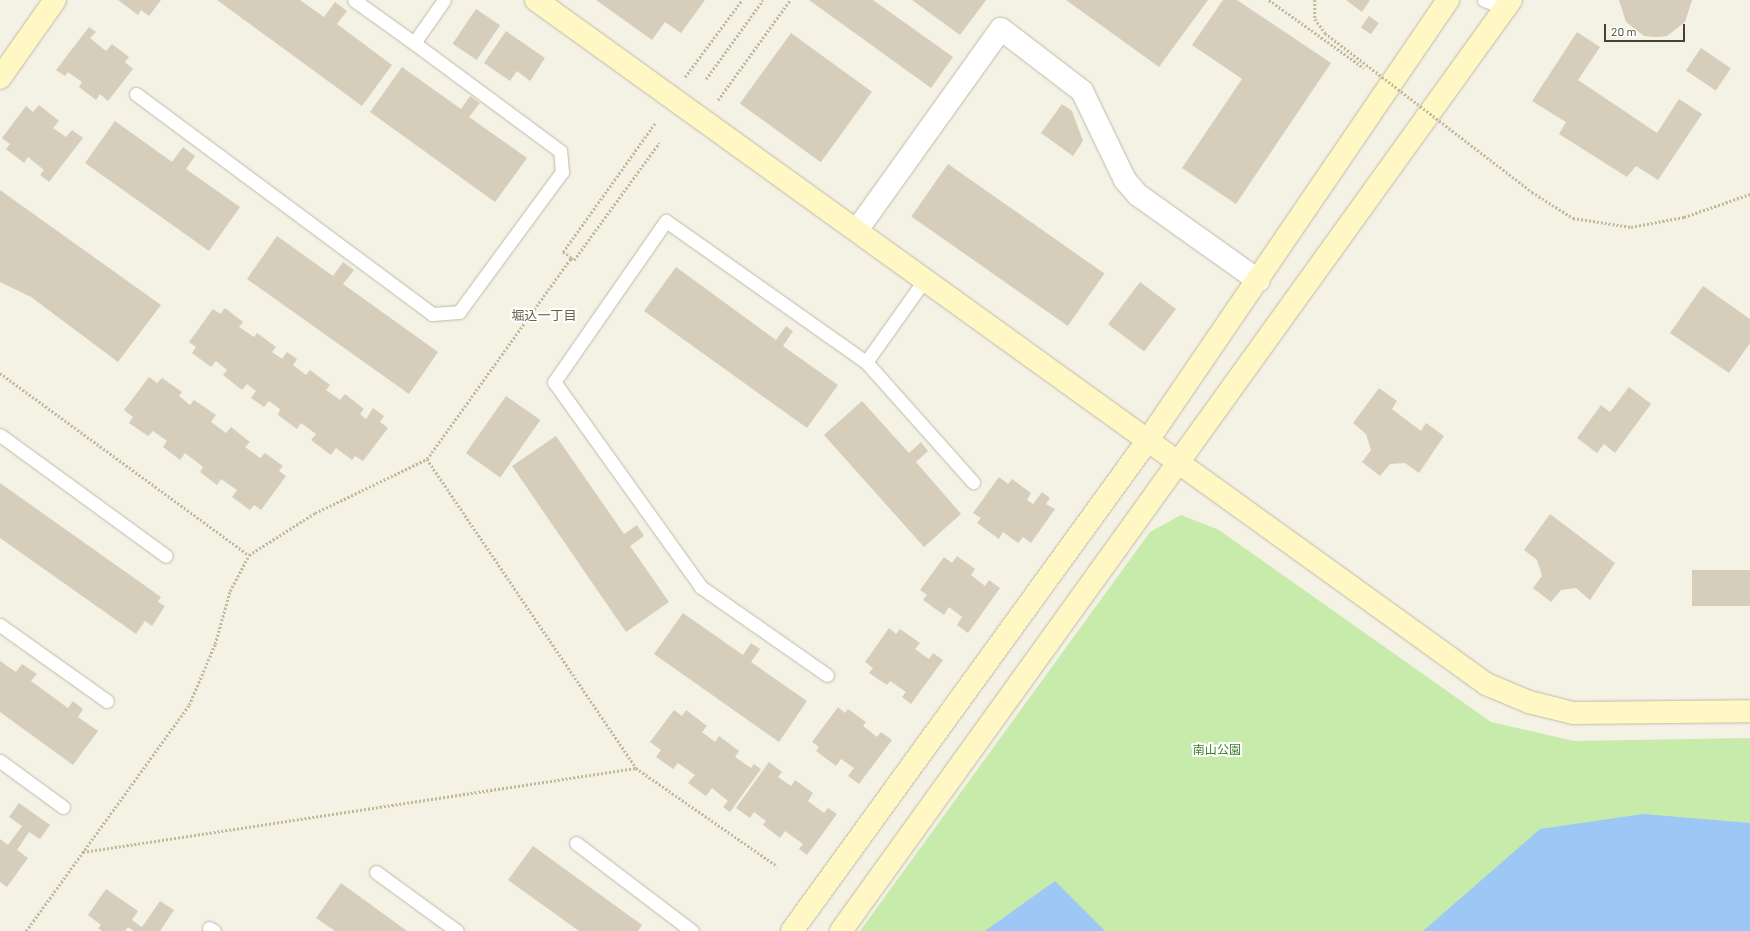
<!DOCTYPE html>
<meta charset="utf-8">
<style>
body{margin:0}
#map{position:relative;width:1750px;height:931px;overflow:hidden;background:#f4f1e5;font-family:Barlow,"Noto Sans JP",sans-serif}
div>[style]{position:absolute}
.green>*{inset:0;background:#c7ebab}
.water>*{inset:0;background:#9dc7f5}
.building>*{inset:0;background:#d6ceba;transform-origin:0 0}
.path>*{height:2.5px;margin-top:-1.25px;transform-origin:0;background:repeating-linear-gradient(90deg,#c3b897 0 2px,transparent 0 4px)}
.roads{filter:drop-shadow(0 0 1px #c0baa7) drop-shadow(0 0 1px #c0baa7)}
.lane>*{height:13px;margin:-6.5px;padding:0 6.5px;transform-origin:6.5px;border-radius:6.5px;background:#fff}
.street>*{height:22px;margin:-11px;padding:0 11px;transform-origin:11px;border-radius:11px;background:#fff}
.secondary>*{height:22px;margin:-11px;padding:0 11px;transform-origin:11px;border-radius:11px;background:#fff7c4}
.path-bridge>*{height:2.5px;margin-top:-1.25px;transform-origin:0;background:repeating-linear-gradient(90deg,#c3b897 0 2px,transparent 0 4px)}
span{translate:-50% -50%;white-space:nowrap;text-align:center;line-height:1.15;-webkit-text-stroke:4px #fff;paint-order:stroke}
.park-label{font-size:12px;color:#3b7d23}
.neighbourhood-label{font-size:13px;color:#6a614b}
.scale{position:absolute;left:1604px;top:24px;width:81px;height:18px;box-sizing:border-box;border:2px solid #474134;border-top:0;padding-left:5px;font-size:12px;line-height:14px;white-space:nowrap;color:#474134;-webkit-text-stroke:3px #fff;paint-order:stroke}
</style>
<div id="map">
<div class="green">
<i style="clip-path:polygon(1181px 515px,1219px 530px,1491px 722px,1574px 741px,1750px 738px,1750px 931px,860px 931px,1150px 532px)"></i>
</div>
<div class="water">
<i style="clip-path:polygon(1643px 814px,1750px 823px,1750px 931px,1423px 931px,1540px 829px)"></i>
<i style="clip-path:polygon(1055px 881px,1105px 931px,985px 931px)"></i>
</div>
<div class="building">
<i style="clip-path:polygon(118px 0,161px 0,149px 16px,141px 10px,138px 15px)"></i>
<i style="clip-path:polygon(217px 0,300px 0,324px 17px,335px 2px,347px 11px,337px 24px,392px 65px,362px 106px)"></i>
<i style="clip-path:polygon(596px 0,705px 0,681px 33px,665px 22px,652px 40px)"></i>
<i style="clip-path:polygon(809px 0,873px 0,953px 57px,931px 88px)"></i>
<i style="clip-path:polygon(912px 0,986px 0,960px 35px)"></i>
<i style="clip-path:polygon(1066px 0,1208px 0,1159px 67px)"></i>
<i style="clip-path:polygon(1223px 0,1237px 0,1331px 63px,1236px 204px,1182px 168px,1242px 79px,1192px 45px)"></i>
<i style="clip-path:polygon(1346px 0,1370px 0,1362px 12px)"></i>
<i style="clip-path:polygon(1619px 0,1692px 0,1685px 22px,1667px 36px,1656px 37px,1644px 36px,1626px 22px)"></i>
<i style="left:476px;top:9px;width:29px;height:42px;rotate:34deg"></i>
<i style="left:1369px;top:16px;width:12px;height:14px;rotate:35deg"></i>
<i style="clip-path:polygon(89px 27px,96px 32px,90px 38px,106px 51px,112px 44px,129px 57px,125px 62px,133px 69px,108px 101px,100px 94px,96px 100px,79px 87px,82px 82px,68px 72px,65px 76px,56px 70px)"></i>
<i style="clip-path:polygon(506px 31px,545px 58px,530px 81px,517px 71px,510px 81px,484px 63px)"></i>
<i style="clip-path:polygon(1577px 32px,1600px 47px,1578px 80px,1657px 133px,1679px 99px,1702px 114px,1658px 180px,1636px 166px,1627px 177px,1559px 134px,1566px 122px,1532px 101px)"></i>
<i style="left:791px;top:33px;width:100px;height:87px;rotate:36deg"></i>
<i style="left:1701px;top:48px;width:36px;height:27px;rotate:34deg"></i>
<i style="clip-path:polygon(402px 67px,461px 109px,470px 96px,480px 103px,469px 117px,527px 158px,495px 202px,370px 112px)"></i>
<i style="clip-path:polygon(1062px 104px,1072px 111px,1083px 141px,1073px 156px,1041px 133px)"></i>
<i style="clip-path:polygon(39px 105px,59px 121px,53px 128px,66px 137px,72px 130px,83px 138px,49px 182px,40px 175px,44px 170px,28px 157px,24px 163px,6px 149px,10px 144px,2px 138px,26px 106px,33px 112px)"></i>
<i style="clip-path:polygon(115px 121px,172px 162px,183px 147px,195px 156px,186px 169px,240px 207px,209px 251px,85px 163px)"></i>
<i style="left:948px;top:164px;width:191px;height:64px;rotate:35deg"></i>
<i style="clip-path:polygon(0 190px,161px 305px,118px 362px,31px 297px,0 282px)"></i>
<i style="clip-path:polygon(277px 236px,333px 276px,343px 262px,354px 270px,343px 284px,438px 352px,409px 394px,247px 279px)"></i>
<i style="clip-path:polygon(676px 267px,776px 340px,786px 326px,793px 331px,783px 346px,838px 385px,807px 428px,644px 311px)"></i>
<i style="left:1140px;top:282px;width:45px;height:53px;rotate:37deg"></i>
<i style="clip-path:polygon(1703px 286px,1750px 319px,1750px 343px,1729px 373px,1670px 333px)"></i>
<i style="clip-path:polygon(225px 308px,243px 322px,239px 327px,254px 337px,257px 333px,276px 347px,272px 352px,282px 359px,287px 352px,297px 359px,293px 365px,306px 375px,310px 370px,330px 385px,326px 390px,340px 400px,345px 394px,364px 409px,360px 414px,366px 419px,373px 408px,384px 416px,380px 422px,388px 428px,363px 461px,355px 456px,352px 460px,336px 448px,331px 455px,311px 440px,316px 434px,301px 423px,297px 429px,278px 415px,280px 409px,269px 401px,264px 407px,251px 398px,256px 391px,247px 384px,242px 390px,223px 375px,227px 370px,216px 361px,211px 367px,192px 353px,196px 347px,189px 342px,213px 309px,220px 314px)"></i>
<i style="clip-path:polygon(149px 377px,157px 383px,162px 378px,182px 392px,179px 396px,190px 405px,194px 400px,216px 415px,211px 422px,226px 433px,231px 427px,250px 442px,245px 447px,260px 458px,265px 453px,283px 466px,279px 471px,286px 476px,261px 510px,254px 505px,250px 510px,232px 497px,237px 490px,221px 479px,217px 485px,200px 472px,203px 467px,185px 453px,180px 460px,163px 447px,167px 441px,153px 431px,148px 436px,129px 423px,133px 417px,124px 410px)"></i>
<i style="clip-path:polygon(1629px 387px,1651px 404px,1615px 453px,1604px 444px,1597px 453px,1577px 438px,1601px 405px,1610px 412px)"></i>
<i style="clip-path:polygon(1379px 388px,1397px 401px,1392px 409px,1421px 431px,1426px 423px,1444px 436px,1419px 473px,1405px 463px,1390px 464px,1380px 476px,1362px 462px,1371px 450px,1366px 434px,1353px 423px)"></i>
<i style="left:506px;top:396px;width:42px;height:70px;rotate:35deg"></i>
<i style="clip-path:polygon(862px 401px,909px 453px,921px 442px,928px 451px,916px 462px,961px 514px,924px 547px,824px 435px)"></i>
<i style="clip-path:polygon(556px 436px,624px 534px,637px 525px,644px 536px,630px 546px,669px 602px,626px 632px,512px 466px)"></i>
<i style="clip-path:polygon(999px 477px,1008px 484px,1012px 479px,1031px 493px,1027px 500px,1033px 504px,1042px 492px,1050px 498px,1046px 504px,1055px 509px,1031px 543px,1023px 537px,1018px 543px,1003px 532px,999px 539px,977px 523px,981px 518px,973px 513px)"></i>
<i style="clip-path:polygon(0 483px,161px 597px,158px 602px,165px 606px,152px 626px,145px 621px,136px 634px,0 538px)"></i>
<i style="clip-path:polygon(1550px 514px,1615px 563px,1590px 600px,1576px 588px,1561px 590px,1551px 602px,1533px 588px,1542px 576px,1537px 560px,1524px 550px)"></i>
<i style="clip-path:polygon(957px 556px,975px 569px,971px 575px,985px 586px,989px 580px,1000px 588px,968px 633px,957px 625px,962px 617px,949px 607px,944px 615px,923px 600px,927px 595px,920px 590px,944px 557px,952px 563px)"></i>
<i style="left:1750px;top:570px;width:36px;height:58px;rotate:90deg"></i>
<i style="clip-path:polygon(683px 613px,743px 655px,751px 643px,760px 649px,751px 662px,807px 701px,779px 742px,654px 654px)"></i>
<i style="clip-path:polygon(889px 628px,896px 634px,900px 629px,920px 643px,915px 649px,929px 659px,933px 653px,943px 660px,911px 704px,902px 697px,906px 692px,890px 681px,887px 685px,869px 673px,873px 668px,865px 662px)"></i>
<i style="clip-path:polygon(0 661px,16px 672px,22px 664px,37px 674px,31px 681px,68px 708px,73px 701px,83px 709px,78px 717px,98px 731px,73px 765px,0 712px)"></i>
<i style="clip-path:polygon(838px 707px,845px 713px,848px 709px,866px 722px,863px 726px,877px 737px,881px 732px,892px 740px,859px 784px,848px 776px,854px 768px,841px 759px,836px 766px,816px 751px,819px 747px,812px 742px)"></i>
<i style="clip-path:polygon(674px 710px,682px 716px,686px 710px,707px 726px,702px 732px,715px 742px,719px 736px,739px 751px,735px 757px,751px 768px,754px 764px,761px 769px,730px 812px,723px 807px,728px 801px,712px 788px,706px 796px,688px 783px,695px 775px,678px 763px,673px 769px,656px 757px,661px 750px,650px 742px)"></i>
<i style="clip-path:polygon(769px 762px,782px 772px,778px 777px,791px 786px,795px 780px,813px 793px,808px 801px,824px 813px,828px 808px,837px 814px,807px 855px,799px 849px,803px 844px,785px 831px,780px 838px,763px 825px,766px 821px,754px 812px,750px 818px,736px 808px)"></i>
<i style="clip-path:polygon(19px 803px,50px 825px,40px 839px,29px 832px,17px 850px,28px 858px,7px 887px,0 882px,0 839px,8px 845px,22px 826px,9px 817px)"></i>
<i style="clip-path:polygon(533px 846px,642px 925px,638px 931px,579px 931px,508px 880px)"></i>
<i style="clip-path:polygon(341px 883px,407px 931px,335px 931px,316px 918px)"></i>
<i style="clip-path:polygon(106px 889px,138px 911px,132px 920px,142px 927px,160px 901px,174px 910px,160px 931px,134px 931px,128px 927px,125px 931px,102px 931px,98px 928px,101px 925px,88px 915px)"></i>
</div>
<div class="path">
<i style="left:1269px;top:0;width:117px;rotate:35.6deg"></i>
<i style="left:685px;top:77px;width:96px;rotate:-53.5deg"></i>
<i style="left:706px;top:79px;width:97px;rotate:-54.2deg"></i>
<i style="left:718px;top:100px;width:123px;rotate:-54.2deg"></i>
<i style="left:571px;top:258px;width:10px;rotate:-143deg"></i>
<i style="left:563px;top:252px;width:158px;rotate:-54.5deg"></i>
<i style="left:0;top:373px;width:308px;rotate:36.2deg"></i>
<i style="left:427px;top:459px;width:373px;rotate:55.9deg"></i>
<i style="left:636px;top:768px;width:172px;rotate:34.8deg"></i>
<i style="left:83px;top:852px;width:559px;rotate:-8.64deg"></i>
<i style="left:26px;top:931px;width:279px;rotate:-54.2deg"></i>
<i style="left:189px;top:705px;width:66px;rotate:-66.9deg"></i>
<i style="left:215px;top:644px;width:55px;rotate:-74.2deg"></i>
<i style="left:230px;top:591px;width:41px;rotate:-62.2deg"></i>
<i style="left:249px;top:555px;width:78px;rotate:-32.5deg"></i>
<i style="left:315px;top:513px;width:124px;rotate:-25.7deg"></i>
<i style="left:427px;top:459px;width:247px;rotate:-54.4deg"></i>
<i style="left:571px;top:258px;width:4px;rotate:34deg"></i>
<i style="left:574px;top:260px;width:145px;rotate:-54deg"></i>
</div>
<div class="roads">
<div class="lane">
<i style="left:354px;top:0;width:74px;rotate:35.6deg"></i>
<i style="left:1484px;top:0;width:22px;rotate:21deg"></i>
<i style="left:1505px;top:8px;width:6px;rotate:-121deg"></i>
<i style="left:136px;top:94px;width:369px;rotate:36.6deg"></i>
<i style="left:432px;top:314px;width:27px;rotate:-4deg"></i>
<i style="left:459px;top:312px;width:174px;rotate:-53.7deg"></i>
<i style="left:562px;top:172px;width:21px;rotate:-95deg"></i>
<i style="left:560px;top:151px;width:182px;rotate:-143.5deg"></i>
<i style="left:414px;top:43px;width:52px;rotate:-55.1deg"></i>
<i style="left:925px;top:279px;width:102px;rotate:125.4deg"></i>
<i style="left:866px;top:362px;width:161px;rotate:48.3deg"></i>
<i style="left:0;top:435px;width:205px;rotate:36.1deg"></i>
<i style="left:0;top:625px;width:131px;rotate:35.4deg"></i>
<i style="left:827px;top:675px;width:154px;rotate:-145.1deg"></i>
<i style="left:701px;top:587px;width:252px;rotate:-125.6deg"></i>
<i style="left:554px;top:382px;width:196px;rotate:-55.2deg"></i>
<i style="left:666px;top:221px;width:245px;rotate:35.2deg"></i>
<i style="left:0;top:761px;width:78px;rotate:36.1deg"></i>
<i style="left:576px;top:843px;width:146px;rotate:37.2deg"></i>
<i style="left:376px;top:872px;width:100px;rotate:36.1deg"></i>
<i style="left:209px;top:928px;width:6px;rotate:31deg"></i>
</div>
<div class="street">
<i style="left:857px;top:230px;width:247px;rotate:-54.4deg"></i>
<i style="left:1001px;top:29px;width:102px;rotate:37.4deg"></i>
<i style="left:1082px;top:91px;width:99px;rotate:64.2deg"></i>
<i style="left:1125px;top:180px;width:20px;rotate:49deg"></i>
<i style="left:1138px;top:195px;width:148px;rotate:35.4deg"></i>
</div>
<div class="secondary">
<i style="left:536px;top:0;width:1171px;rotate:35.75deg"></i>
<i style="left:1486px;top:684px;width:47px;rotate:22.7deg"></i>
<i style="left:1529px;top:702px;width:45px;rotate:14deg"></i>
<i style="left:1573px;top:713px;width:177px;rotate:-0.6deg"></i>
<i style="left:0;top:78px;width:95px;rotate:-54.8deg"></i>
<i style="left:792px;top:931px;width:606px;rotate:-54.06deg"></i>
<i style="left:1148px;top:440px;width:533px;rotate:-55.71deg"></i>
<i style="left:841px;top:931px;width:1147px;rotate:-54.26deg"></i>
</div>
</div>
<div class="path-bridge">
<i style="left:1315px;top:0;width:19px;rotate:90deg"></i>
<i style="left:1315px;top:19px;width:17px;rotate:54deg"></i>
<i style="left:1325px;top:33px;width:261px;rotate:37.5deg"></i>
<i style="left:1532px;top:192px;width:49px;rotate:32.4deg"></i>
<i style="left:1573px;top:218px;width:59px;rotate:8.8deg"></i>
<i style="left:1631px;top:227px;width:54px;rotate:-10.7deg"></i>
<i style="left:1684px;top:217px;width:70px;rotate:-19.2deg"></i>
</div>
<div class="park-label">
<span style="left:1217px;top:750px">南山公園</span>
</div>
<div class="neighbourhood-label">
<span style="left:544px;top:315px">堀込一丁目</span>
</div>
<div class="scale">20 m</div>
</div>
